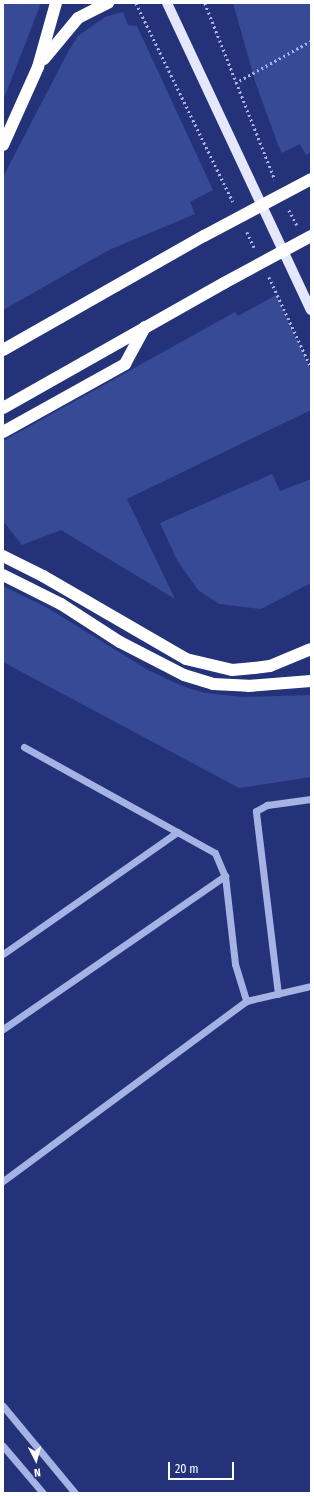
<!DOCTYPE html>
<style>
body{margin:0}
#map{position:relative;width:314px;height:1496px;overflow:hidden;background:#243379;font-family:"Fira Sans Condensed",sans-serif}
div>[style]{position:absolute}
.green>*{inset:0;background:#374a96}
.path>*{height:2.5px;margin-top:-1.25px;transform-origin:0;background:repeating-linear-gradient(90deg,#a5b2e4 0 2px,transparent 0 5px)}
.minor>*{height:7px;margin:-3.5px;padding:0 3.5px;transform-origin:3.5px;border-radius:3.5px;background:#a5b2e4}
.major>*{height:10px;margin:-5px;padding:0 5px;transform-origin:5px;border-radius:5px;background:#e5e8fc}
.highway>*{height:12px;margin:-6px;padding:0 6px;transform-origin:6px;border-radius:6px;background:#fff}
.highway-bridge>*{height:12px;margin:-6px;padding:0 6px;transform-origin:6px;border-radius:6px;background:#fff}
span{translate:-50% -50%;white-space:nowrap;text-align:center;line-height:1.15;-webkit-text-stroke:3px #243379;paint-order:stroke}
.frame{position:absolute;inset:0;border:4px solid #fff;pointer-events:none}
.north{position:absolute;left:16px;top:1440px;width:40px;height:40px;-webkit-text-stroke:3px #243379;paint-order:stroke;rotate:174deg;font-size:11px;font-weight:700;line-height:16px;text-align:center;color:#fff}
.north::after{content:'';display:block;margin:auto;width:14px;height:18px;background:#fff;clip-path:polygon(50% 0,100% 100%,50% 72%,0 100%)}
.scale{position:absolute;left:168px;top:1462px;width:66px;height:18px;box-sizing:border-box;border:2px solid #fff;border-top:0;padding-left:5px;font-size:12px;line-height:14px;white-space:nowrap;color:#fff;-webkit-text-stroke:3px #243379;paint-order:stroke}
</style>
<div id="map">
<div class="green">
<i style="clip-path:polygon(3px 3px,41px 3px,3px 101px)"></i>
<i style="clip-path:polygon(233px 3px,311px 3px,311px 152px,306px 155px,300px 144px,282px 153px,278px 145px,255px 81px)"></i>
<i style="clip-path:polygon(123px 12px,128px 25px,137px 26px,213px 190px,190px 202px,195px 214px,109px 250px,3px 310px,3px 177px,69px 50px,78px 36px,105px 17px)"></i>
<i style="clip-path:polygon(276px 295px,311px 370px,311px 410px,127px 499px,175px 599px,61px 530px,22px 545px,3px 521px,3px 441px,235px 312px,238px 316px)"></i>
<i style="clip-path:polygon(272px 474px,280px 491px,311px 479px,311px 583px,261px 609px,219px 604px,198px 590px,177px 560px,160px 523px)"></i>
<i style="clip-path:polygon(3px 586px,46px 607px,148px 670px,182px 686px,205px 693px,243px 697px,311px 695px,311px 777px,239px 788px,3px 662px)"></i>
</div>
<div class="path">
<i style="left:136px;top:3px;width:221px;rotate:64deg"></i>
<i style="left:205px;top:3px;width:190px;rotate:68.4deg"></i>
<i style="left:235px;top:83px;width:87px;rotate:-28.9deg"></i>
<i style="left:289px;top:210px;width:17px;rotate:62deg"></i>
<i style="left:247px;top:232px;width:17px;rotate:65deg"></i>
<i style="left:269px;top:277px;width:99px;rotate:65deg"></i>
</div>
<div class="minor">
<i style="left:24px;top:747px;width:218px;rotate:29deg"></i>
<i style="left:215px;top:853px;width:25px;rotate:67deg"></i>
<i style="left:225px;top:876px;width:89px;rotate:83.5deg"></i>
<i style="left:235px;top:964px;width:39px;rotate:73deg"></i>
<i style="left:3px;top:954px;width:213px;rotate:-35deg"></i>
<i style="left:278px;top:994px;width:184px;rotate:-96.9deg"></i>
<i style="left:256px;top:811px;width:13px;rotate:-29deg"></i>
<i style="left:267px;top:805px;width:44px;rotate:-7.8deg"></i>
<i style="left:3px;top:1029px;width:270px;rotate:-34.6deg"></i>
<i style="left:3px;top:1181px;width:302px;rotate:-36.5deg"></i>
<i style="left:246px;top:1001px;width:67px;rotate:-13deg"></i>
<i style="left:3px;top:1406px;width:113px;rotate:50.4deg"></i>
<i style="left:3px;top:1446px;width:62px;rotate:49.6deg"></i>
</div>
<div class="major">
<i style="left:167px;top:3px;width:339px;rotate:64.9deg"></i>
</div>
<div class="highway">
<i style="left:44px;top:59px;width:53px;rotate:-50.3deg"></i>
<i style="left:78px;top:18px;width:34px;rotate:-27deg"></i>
<i style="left:3px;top:145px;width:85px;rotate:-65.8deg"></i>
<i style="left:38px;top:67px;width:66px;rotate:-74.3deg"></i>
<i style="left:3px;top:350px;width:231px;rotate:-29.6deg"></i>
<i style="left:3px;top:408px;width:254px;rotate:-29.5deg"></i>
<i style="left:3px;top:432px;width:140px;rotate:-29.1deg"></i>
<i style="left:125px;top:364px;width:42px;rotate:-61.6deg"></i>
<i style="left:3px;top:556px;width:45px;rotate:26.6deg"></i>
<i style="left:43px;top:576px;width:165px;rotate:30.1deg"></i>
<i style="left:186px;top:659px;width:47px;rotate:13.4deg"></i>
<i style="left:232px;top:670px;width:22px;rotate:-5deg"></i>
<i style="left:254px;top:668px;width:16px;rotate:-7deg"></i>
<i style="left:270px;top:666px;width:44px;rotate:-22.5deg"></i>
<i style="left:3px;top:575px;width:65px;rotate:26.6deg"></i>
<i style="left:61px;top:604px;width:70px;rotate:32.8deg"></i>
<i style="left:120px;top:642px;width:72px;rotate:27.3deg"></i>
<i style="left:184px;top:675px;width:30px;rotate:17deg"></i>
<i style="left:213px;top:684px;width:35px;rotate:3deg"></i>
<i style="left:248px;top:686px;width:63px;rotate:-4.5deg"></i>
</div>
<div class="highway-bridge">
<i style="left:204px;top:236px;width:121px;rotate:-28deg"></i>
<i style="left:224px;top:283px;width:99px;rotate:-28.4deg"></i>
</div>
<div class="frame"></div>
<div class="north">N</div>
<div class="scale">20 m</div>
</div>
